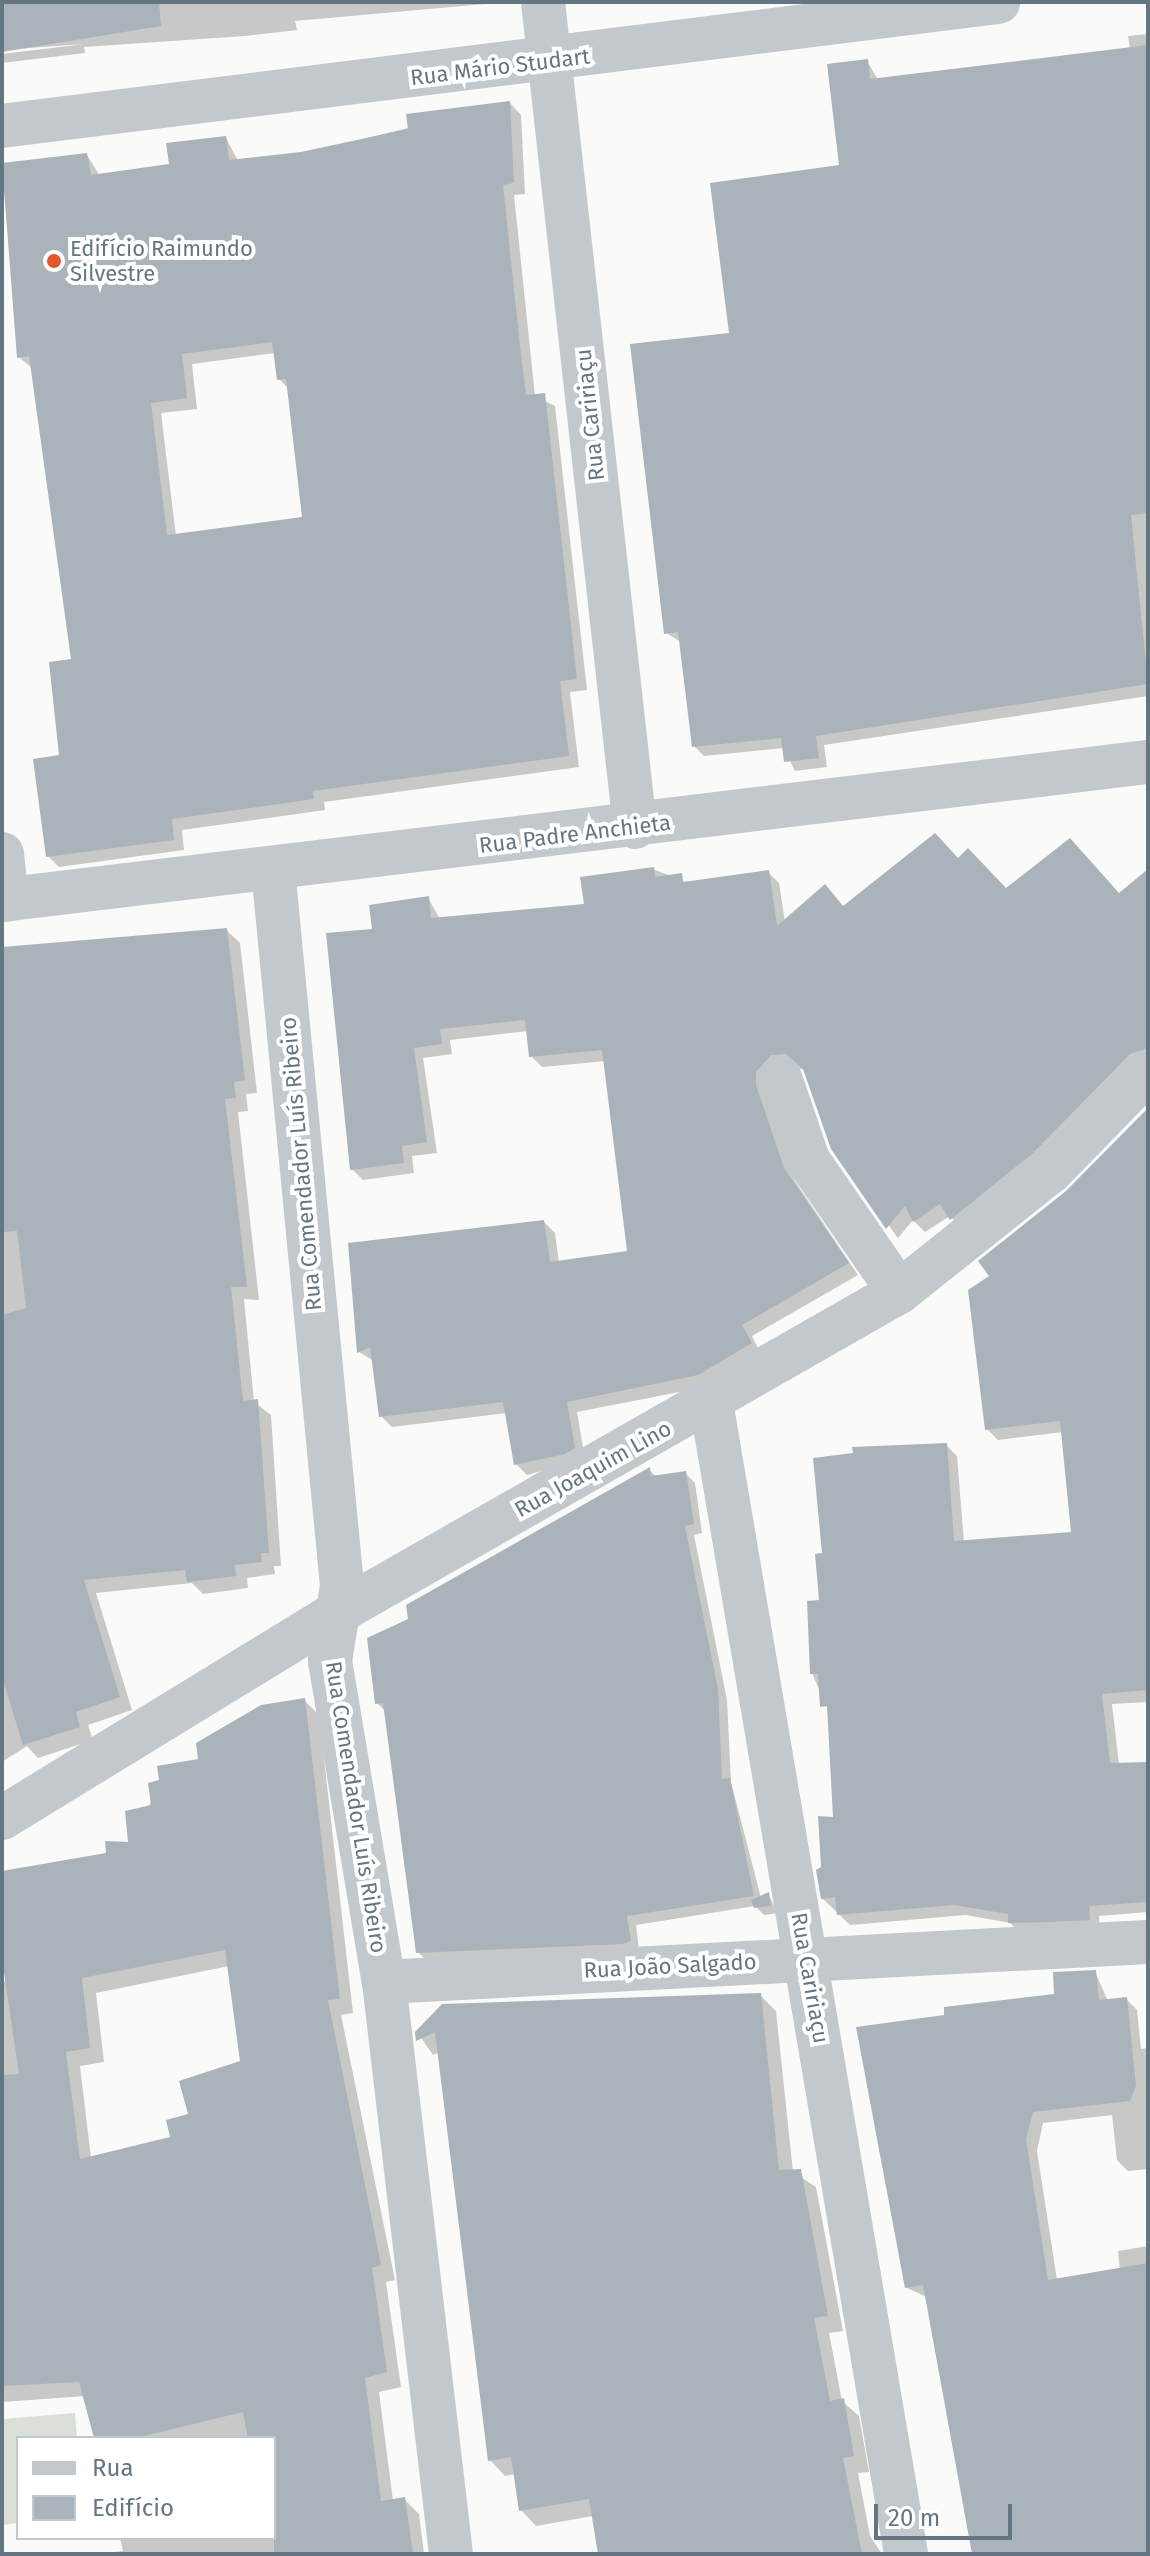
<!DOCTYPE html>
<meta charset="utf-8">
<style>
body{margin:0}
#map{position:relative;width:1150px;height:2556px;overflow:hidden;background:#fafaf8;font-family:"Fira Sans",sans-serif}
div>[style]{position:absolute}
.green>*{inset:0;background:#dadfd7}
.shadow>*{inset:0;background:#0003}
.building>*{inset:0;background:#aab3b9}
.minor>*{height:44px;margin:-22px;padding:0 22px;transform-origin:22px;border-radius:22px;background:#c3c8cc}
.dots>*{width:22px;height:22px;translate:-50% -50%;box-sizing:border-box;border:4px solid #fff;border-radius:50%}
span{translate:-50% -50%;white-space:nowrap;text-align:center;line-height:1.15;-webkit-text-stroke:8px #fff;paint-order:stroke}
.street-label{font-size:22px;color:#657683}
.poi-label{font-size:22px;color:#657683}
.left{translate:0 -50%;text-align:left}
.frame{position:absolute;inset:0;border:4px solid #657683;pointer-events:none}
.legend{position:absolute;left:16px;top:2436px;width:260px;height:104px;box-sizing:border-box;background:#fff;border:2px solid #c1c8cd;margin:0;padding:10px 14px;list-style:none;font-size:24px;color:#657683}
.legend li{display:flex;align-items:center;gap:16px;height:40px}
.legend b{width:40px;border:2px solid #c1c8cd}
.scale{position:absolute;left:874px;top:2504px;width:138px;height:36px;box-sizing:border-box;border:4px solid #657683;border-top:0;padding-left:10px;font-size:24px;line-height:28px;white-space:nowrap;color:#657683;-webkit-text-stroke:6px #fff;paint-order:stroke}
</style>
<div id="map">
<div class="green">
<i style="clip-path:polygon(75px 2413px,77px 2438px,18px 2438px,18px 2523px,2px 2525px,2px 2419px)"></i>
</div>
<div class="shadow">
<i style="clip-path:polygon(2px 2px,485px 2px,485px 4px,295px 21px,297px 30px,245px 36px,84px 47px,85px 53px,2px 63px,2px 54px,85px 44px,2px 50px)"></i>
<i style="clip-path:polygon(1148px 34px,1148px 696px,824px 745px,827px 767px,795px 771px,784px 748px,704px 756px,694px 746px,681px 642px,666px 633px,731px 335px,841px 167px,867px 61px,878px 80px,1130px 49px,1128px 36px)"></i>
<i style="clip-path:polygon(evenodd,510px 103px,521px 115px,525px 194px,514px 195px,535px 396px,555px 406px,587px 690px,570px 692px,579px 767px,324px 802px,325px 810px,182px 830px,184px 850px,59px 867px,48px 856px,74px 661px,32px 368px,19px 357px,2px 165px,87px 155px,100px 176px,172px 166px,226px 138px,238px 161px,302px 154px,510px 103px,275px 353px,279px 379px,289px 389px,304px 519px,176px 536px,161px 413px,197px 409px,192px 364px,275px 353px)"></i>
<i style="clip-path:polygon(958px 860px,1006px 891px,1120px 895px,1148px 871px,1148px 1061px,962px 1229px,950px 1216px,925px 1232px,913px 1220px,898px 1238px,832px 1148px,806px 1070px,782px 1065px,766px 1098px,795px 1181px,858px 1275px,752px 1336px,761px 1354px,710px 1386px,577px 1412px,585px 1459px,527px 1475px,516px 1464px,507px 1413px,392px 1427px,381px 1416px,374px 1361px,359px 1352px,544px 1222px,555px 1233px,559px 1263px,629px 1253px,606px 1061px,542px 1067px,531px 1056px,528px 1031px,450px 1040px,452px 1054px,423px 1058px,437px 1153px,412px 1156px,414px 1173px,363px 1180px,352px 1169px,374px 930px,428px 898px,440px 919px,586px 906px,653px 869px,688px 883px,768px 872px,779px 883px,785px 922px,844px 908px)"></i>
<i style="clip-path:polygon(226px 930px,240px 943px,257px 1093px,246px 1094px,248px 1111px,238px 1112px,259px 1300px,244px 1299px,254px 1402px,271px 1415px,281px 1566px,274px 1566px,275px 1574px,247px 1578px,248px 1588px,203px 1594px,192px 1583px,96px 1593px,132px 1710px,88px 1725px,93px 1740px,38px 1758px,27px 1746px,2px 1762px,2px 948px)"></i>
<i style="clip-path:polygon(1148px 1111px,1148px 1702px,1112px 1704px,1119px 1765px,1148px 1764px,1148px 1912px,1099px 1916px,1100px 1930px,1021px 1933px,1010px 1923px,966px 1915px,850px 1925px,822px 1898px,836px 1819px,829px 1712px,812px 1673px,824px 1555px,946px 1445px,957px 1456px,964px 1542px,1074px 1534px,1063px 1432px,998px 1440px,987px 1429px,992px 1277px)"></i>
<i style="clip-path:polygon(649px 1470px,657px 1477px,685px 1473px,695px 1483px,702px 1533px,694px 1535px,727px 1700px,731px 1782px,761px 1898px,768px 1894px,778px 1913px,764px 1915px,755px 1906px,636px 1925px,639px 1950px,428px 1962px,418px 1952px,386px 1712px,377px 1703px,410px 1621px)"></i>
<i style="clip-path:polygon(evenodd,304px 1700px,319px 1715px,353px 2013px,341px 2015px,395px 2280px,386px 2282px,401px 2387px,379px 2392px,393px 2501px,404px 2499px,419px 2514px,424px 2554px,97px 2554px,123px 2551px,120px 2538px,274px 2538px,274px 2438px,95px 2438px,85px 2396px,2px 2402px,2px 1982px,8px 1981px,2px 1873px,109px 1855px,130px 1844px,161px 1781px,304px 1700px,229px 1966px,242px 2062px,173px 2138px,91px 2158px,80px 2066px,104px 2062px,96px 1993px,229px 1966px)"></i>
<i style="clip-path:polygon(1095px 1972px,1108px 2001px,1126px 1999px,1137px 2010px,1141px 2049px,1148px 2048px,1148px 2169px,1128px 2171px,1117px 2160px,1112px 2115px,1043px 2123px,1037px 2151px,1057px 2280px,1120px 2270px,1118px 2251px,1148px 2246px,1148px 2554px,974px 2554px,927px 2297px,907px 2288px,947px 2017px,1056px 1996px)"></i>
<i style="clip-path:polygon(760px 1995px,776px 2011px,793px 2172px,816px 2187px,843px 2331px,829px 2333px,842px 2401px,859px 2416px,869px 2472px,858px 2473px,870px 2536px,882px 2554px,600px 2554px,593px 2516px,536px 2526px,521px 2510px,515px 2474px,505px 2476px,490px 2460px,440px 2052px,433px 2055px,417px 2032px)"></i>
</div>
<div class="building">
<i style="clip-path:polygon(2px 2px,159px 2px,161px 26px,2px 52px)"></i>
<i style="clip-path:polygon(1148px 45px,1148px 513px,1131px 515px,1148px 684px,816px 736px,819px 758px,784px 762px,781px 738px,692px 747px,678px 632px,664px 634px,630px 344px,729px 333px,710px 183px,839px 165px,827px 64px,868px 59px,870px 79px)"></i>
<i style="clip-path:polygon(evenodd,510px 101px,514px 183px,503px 185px,520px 346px,526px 395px,545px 393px,577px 679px,560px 681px,569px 756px,313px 791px,314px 799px,172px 819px,174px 840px,46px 857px,33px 759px,59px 755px,49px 662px,71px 659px,29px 356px,17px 358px,2px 163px,87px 153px,91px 175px,169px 164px,166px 143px,226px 136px,229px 160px,301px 152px,408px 129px,406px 114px,510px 101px,272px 342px,277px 380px,286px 379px,302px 517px,167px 535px,151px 403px,187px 398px,182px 354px,272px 342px)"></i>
<i style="clip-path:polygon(935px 833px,958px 858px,968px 848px,1006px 888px,1070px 838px,1119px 893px,1148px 869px,1148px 1048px,1130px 1054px,1033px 1153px,950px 1220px,940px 1204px,913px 1222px,905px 1206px,886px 1229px,831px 1149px,803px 1069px,786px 1054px,771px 1055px,756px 1072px,756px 1085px,784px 1168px,849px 1263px,742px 1325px,752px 1343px,698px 1375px,567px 1402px,575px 1448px,565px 1454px,514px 1465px,503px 1402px,379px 1417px,370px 1347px,357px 1353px,348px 1243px,544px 1220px,550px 1262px,627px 1251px,602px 1050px,529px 1057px,525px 1020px,440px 1029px,442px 1044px,414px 1048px,427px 1142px,402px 1146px,404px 1163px,350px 1170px,326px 933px,372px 929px,369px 905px,429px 896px,431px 918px,584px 904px,580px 877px,654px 867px,655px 877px,682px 873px,683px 882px,769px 870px,777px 926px,825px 884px,843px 906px)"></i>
<i style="clip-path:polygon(227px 928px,245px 1080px,234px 1082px,236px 1098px,225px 1099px,247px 1287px,231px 1287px,243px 1401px,258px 1399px,269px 1553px,261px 1553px,262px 1562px,235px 1565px,236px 1576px,187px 1582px,185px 1570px,84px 1580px,120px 1697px,76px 1712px,80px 1727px,23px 1745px,2px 1677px,2px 1315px,26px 1308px,17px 1231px,2px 1232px,2px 947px)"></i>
<i style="clip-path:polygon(1148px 1108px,1148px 1690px,1102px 1694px,1110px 1763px,1148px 1762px,1148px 1902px,1089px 1906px,1090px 1920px,1051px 1922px,1008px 1923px,1008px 1914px,954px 1905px,837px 1915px,835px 1897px,821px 1899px,816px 1870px,821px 1867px,818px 1816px,833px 1817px,827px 1706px,820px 1707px,818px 1674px,810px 1674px,807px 1601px,819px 1600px,815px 1554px,822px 1553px,813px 1458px,853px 1453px,852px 1447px,947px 1443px,954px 1541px,1071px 1532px,1060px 1421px,985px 1430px,968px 1290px,989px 1276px,978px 1261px,1066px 1191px)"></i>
<i style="clip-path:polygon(650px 1467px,651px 1476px,686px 1471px,694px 1524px,685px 1526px,718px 1689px,722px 1779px,730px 1778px,754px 1896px,627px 1916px,631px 1941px,623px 1944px,416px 1953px,383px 1703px,375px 1704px,367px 1638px,408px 1619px,406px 1605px)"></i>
<i style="clip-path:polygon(evenodd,305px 1698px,340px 1999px,328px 2000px,381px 2265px,372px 2268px,387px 2372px,365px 2378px,381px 2501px,405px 2497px,413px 2554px,274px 2554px,274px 2438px,248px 2438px,243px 2412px,136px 2438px,94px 2438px,79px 2382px,2px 2386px,2px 2075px,19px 2074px,2px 1959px,2px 1871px,106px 1853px,105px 1841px,128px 1842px,125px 1811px,151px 1805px,148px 1783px,159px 1780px,157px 1766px,198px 1759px,196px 1743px,261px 1705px,305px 1698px,225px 1950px,240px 2061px,179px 2081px,188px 2114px,166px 2120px,170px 2137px,80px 2159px,66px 2052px,90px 2048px,82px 1978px,225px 1950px)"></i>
<i style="clip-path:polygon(769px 1892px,771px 1906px,754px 1908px,751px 1900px)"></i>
<i style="clip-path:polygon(1096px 1970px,1099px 2000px,1127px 1997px,1136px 2086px,1130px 2101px,1033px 2112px,1026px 2139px,1048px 2280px,1148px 2263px,1148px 2554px,972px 2554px,923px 2285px,905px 2288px,856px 2027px,944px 2015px,944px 2007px,1054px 1994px,1053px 1972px)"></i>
<i style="clip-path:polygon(761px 1993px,779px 2170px,801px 2169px,828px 2316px,814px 2318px,830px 2401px,844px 2398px,854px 2456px,843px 2458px,862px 2554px,598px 2554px,589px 2499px,519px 2511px,511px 2457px,488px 2461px,435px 2032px,416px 2041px,415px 2032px,442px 2004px)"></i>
</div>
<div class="minor">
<i style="left:543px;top:2px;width:830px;rotate:83.64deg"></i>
<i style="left:2px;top:126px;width:1004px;rotate:-7.1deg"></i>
<i style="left:2px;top:854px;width:46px;rotate:83.8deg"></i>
<i style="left:273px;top:869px;width:720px;rotate:84.5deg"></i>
<i style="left:342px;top:1586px;width:76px;rotate:99.1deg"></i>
<i style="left:330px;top:1661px;width:326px;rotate:80.5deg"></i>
<i style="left:384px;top:1982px;width:576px;rotate:83.32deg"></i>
<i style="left:2px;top:900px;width:1154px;rotate:-6.87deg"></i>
<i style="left:780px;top:1078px;width:87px;rotate:71.1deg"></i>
<i style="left:808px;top:1160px;width:160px;rotate:55.4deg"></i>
<i style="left:711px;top:1402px;width:1168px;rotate:80.39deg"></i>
<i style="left:2px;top:1818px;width:391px;rotate:-31.5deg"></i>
<i style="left:335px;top:1614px;width:649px;rotate:-29.72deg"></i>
<i style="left:899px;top:1292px;width:193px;rotate:-38.5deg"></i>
<i style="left:1050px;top:1172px;width:140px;rotate:-45.6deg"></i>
<i style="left:384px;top:1982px;width:765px;rotate:-3deg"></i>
</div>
<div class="dots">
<i style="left:54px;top:261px;background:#e4572e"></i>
</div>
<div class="street-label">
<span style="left:500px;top:67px;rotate:-7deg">Rua Mário Studart</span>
<span style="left:590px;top:415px;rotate:-96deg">Rua Caririaçu</span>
<span style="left:575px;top:834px;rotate:-7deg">Rua Padre Anchieta</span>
<span style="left:301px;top:1164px;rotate:-95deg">Rua Comendador Luís Ribeiro</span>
<span style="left:593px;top:1469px;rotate:-29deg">Rua Joaquim Lino</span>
<span style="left:356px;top:1807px;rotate:81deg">Rua Comendador Luís Ribeiro</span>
<span style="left:670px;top:1966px;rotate:-3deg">Rua João Salgado</span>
<span style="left:810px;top:1978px;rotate:80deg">Rua Caririaçu</span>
</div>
<div class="poi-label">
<span class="left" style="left:70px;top:261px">Edifício Raimundo<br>Silvestre</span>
</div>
<div class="frame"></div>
<ul class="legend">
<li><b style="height:10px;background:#c3c8cc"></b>Rua</li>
<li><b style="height:22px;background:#aab3b9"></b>Edifício</li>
</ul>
<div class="scale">20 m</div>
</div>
